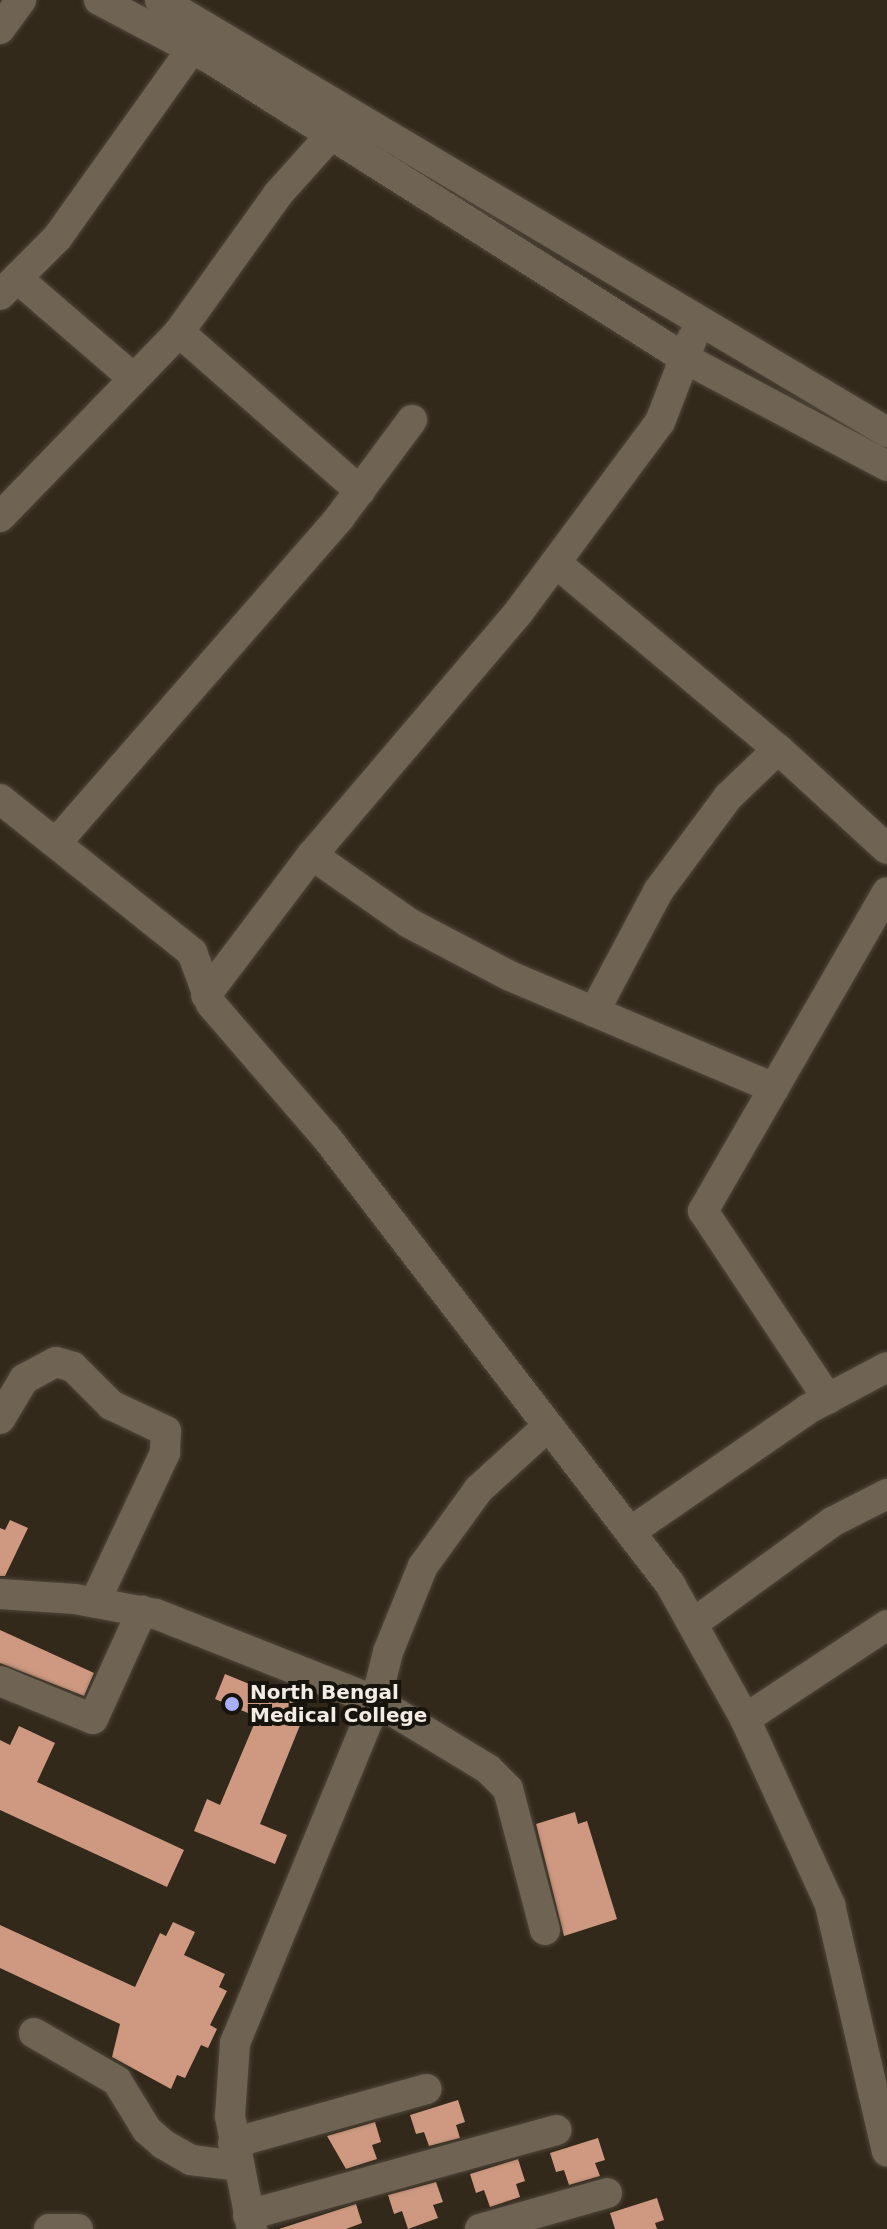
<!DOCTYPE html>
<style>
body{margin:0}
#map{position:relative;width:887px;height:2229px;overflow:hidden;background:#33291b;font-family:"DejaVu Sans",sans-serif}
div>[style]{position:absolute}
.building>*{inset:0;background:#ce9980}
.roads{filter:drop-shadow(0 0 2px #4f463a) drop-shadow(0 0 2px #4f463a)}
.minor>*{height:30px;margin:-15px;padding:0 15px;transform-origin:15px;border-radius:15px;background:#6f6454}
.dots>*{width:22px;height:22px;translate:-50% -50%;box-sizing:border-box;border:4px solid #17130d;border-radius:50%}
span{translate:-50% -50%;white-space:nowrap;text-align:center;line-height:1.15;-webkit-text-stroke:8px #17130d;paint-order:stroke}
.poi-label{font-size:20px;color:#f2ece3;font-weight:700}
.left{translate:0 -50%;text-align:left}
</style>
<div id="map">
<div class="building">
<i style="clip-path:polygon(10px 1520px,28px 1528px,5px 1576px,0 1576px,0 1528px,5px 1530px)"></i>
<i style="clip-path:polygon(0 1630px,94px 1673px,84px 1696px,0 1663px)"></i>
<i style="clip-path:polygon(225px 1674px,307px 1708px,260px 1824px,287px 1835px,275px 1864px,194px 1831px,207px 1799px,220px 1805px,257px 1717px,215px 1699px)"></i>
<i style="clip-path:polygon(19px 1726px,55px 1743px,37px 1782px,184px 1850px,167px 1887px,0 1810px,0 1740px,10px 1745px)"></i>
<i style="clip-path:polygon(575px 1812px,578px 1824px,587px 1821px,617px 1919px,564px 1936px,536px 1824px)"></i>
<i style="clip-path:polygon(173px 1922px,195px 1932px,184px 1955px,225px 1974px,219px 1987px,227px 1991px,210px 2025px,217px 2029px,208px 2048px,201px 2045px,185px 2078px,177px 2075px,171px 2089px,112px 2057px,120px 2024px,0 1968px,0 1925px,135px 1987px,160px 1933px,166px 1936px)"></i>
<i style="clip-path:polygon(458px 2100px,465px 2122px,456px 2125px,460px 2138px,429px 2146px,424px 2132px,416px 2134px,410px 2115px)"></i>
<i style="clip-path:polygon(375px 2122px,381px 2142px,372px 2145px,377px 2159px,346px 2169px,327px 2136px)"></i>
<i style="clip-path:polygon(598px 2138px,605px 2160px,595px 2163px,600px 2176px,569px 2185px,564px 2170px,556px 2172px,550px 2153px)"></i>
<i style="clip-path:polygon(518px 2159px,525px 2181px,516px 2184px,520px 2197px,490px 2207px,484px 2190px,476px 2193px,470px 2174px)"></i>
<i style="clip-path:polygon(436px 2182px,443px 2202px,433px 2205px,438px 2218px,408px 2229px,402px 2211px,394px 2214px,388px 2195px)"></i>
<i style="clip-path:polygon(657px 2198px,664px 2220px,655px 2223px,657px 2229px,615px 2229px,610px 2213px)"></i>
<i style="clip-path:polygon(356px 2204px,362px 2223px,346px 2229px,279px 2229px)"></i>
</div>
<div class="roads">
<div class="minor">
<i style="left:99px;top:0;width:127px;rotate:27.8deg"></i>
<i style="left:211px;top:59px;width:562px;rotate:32.28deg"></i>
<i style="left:686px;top:359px;width:228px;rotate:28deg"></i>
<i style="left:160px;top:0;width:846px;rotate:30.72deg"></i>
<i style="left:0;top:29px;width:36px;rotate:-54deg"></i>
<i style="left:17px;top:278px;width:153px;rotate:40.8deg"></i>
<i style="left:0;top:295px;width:81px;rotate:-45deg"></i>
<i style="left:57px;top:238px;width:232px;rotate:-54.5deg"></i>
<i style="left:179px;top:332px;width:241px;rotate:41.3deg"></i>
<i style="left:0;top:517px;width:257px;rotate:-45.9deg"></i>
<i style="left:179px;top:332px;width:170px;rotate:-54.3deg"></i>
<i style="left:278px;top:194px;width:79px;rotate:-48.1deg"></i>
<i style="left:556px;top:563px;width:290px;rotate:40deg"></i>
<i style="left:778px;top:749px;width:148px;rotate:42.5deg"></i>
<i style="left:0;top:799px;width:246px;rotate:38.6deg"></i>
<i style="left:192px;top:952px;width:55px;rotate:69.9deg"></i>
<i style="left:211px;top:1004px;width:176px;rotate:49.2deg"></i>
<i style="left:326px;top:1137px;width:564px;rotate:52.42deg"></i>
<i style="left:670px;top:1584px;width:154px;rotate:60.9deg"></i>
<i style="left:745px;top:1719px;width:205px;rotate:65.4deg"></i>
<i style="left:830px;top:1905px;width:253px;rotate:77deg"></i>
<i style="left:56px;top:843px;width:432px;rotate:-48.9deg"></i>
<i style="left:340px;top:517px;width:121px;rotate:-53.4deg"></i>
<i style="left:312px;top:855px;width:118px;rotate:35deg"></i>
<i style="left:409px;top:923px;width:114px;rotate:27.7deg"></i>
<i style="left:510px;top:976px;width:287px;rotate:23deg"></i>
<i style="left:206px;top:995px;width:176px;rotate:-52.9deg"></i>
<i style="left:312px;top:855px;width:318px;rotate:-49.6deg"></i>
<i style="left:518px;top:613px;width:238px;rotate:-53.4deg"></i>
<i style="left:660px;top:422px;width:89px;rotate:-68.9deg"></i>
<i style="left:594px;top:1012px;width:138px;rotate:-62deg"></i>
<i style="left:659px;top:890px;width:116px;rotate:-53.4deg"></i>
<i style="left:728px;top:797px;width:69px;rotate:-43.8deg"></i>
<i style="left:828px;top:1399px;width:226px;rotate:-123.6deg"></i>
<i style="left:703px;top:1211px;width:368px;rotate:-60deg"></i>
<i style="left:0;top:1419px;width:47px;rotate:-59deg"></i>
<i style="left:24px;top:1379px;width:36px;rotate:-28deg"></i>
<i style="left:56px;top:1362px;width:18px;rotate:16deg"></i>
<i style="left:73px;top:1367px;width:54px;rotate:45deg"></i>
<i style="left:111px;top:1405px;width:61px;rotate:25.3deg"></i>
<i style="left:166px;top:1431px;width:22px;rotate:93deg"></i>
<i style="left:165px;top:1453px;width:165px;rotate:115.2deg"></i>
<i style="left:630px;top:1532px;width:216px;rotate:-34.6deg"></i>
<i style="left:808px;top:1409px;width:89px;rotate:-28deg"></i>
<i style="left:0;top:1594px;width:75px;rotate:3.8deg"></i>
<i style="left:75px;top:1599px;width:82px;rotate:10.5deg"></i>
<i style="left:156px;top:1614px;width:237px;rotate:21.6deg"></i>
<i style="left:376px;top:1701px;width:370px;rotate:112.4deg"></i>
<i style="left:235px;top:2043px;width:73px;rotate:93.9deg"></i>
<i style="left:230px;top:2116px;width:115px;rotate:79deg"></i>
<i style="left:695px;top:1622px;width:170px;rotate:-36.1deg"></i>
<i style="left:832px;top:1522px;width:62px;rotate:-27deg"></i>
<i style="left:0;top:1681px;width:100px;rotate:22.2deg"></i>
<i style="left:93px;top:1719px;width:119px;rotate:-65.6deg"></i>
<i style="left:745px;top:1719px;width:170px;rotate:-33.5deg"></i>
<i style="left:545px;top:1930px;width:146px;rotate:-104.7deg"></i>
<i style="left:508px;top:1789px;width:28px;rotate:-135deg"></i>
<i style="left:488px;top:1769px;width:131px;rotate:-148.7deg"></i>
<i style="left:376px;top:1701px;width:50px;rotate:-76.2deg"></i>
<i style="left:388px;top:1652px;width:93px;rotate:-67.9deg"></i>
<i style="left:423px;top:1566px;width:95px;rotate:-54deg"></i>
<i style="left:479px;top:1489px;width:92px;rotate:-42.4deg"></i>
<i style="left:34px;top:2033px;width:96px;rotate:30deg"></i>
<i style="left:117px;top:2081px;width:57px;rotate:58.5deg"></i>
<i style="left:147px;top:2130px;width:21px;rotate:41deg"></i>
<i style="left:163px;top:2144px;width:32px;rotate:30deg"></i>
<i style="left:191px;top:2160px;width:47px;rotate:7.3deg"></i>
<i style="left:233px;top:2143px;width:201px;rotate:-15.6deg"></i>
<i style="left:248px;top:2215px;width:320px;rotate:-15.4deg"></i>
<i style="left:49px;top:2229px;width:29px"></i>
<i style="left:480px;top:2229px;width:132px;rotate:-15.8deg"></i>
</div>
</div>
<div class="dots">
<i style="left:232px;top:1704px;background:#a8b0fc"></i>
</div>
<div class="poi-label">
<span class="left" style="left:250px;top:1704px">North Bengal<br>Medical College</span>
</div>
</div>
